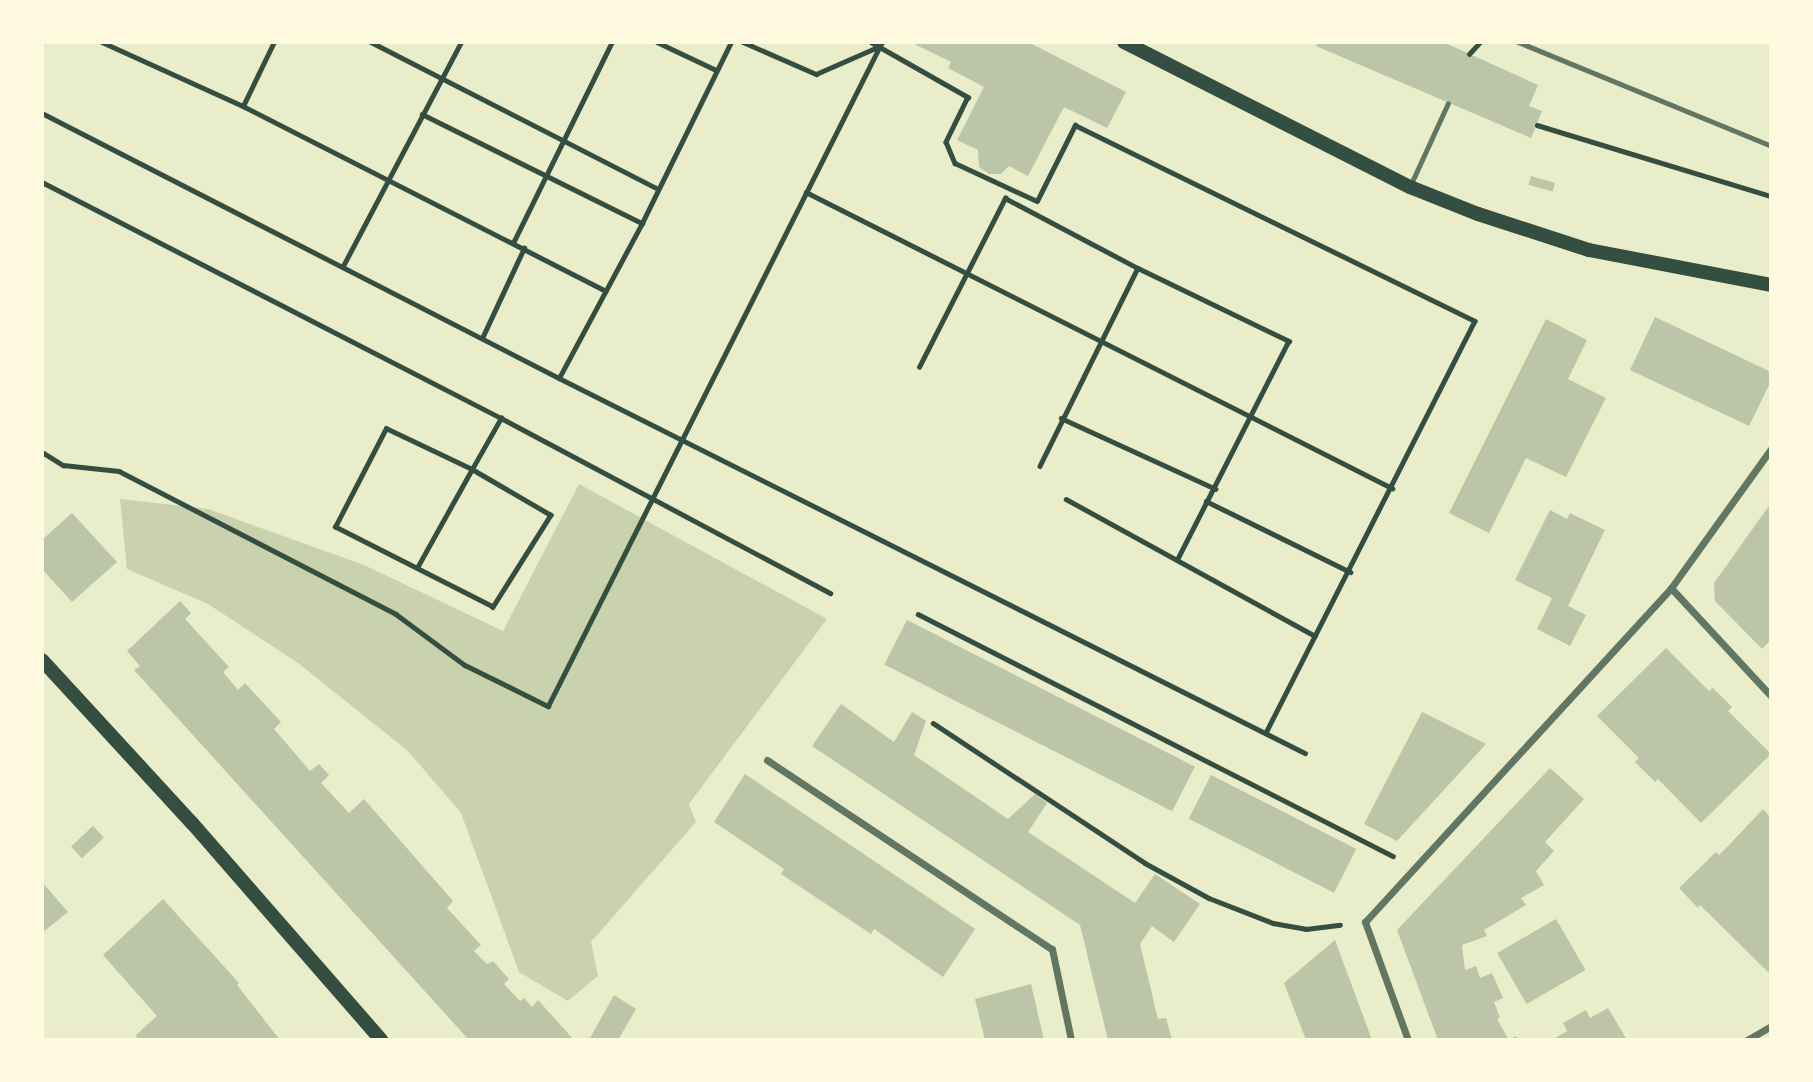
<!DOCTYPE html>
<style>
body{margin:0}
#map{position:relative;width:1813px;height:1082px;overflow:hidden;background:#e9edc9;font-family:"Source Serif 4",serif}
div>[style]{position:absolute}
.green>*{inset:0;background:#cad2ad}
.building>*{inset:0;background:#bcc5a7;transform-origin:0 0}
.path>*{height:4.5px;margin:-2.25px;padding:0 2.25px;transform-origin:2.25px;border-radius:2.25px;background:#344e41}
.service>*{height:5px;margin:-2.5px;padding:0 2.5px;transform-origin:2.5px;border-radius:2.5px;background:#617663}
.minor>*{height:7px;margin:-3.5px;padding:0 3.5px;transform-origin:3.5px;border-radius:3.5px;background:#617663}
.secondary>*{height:14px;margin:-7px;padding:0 7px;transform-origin:7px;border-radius:7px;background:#344e41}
span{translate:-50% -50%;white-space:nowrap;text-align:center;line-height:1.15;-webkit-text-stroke:7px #fefae0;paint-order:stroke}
.frame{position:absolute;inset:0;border:44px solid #fefae0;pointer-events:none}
</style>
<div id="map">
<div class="green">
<i style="clip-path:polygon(579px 484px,827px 619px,689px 804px,696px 822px,591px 942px,598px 976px,568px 1001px,519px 972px,461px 813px,408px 751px,298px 663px,208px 604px,127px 569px,120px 499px,208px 509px,364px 565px,503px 631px)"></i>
</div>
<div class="building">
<i style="clip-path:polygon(910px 42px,1028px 42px,1126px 92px,1107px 128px,1064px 107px,1028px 176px,1009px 166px,1001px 174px,989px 174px,979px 167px,978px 150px,957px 140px,984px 87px,948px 68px,951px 62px)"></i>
<i style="clip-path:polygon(1318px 42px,1443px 42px,1538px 85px,1529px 106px,1542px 111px,1531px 138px,1316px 46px)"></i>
<i style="left:1531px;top:176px;width:25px;height:9px;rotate:16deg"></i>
<i style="clip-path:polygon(1655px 317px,1771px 372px,1771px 381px,1749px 426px,1630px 370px)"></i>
<i style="clip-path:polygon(1546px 319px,1587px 340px,1568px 379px,1606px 398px,1566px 477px,1526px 458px,1489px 533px,1449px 513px)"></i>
<i style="clip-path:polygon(1771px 503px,1771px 640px,1762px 649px,1715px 601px,1714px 583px)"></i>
<i style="clip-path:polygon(1550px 510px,1567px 519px,1570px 513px,1605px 530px,1568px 606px,1586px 615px,1570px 646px,1537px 629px,1552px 598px,1515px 580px)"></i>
<i style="clip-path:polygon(72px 513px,117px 562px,72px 602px,42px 569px,42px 540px)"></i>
<i style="clip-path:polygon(180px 601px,191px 613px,185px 619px,229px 667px,223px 672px,238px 690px,245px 683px,281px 722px,274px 729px,310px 771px,319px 764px,329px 775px,321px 783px,349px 813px,364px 799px,453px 901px,447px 908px,481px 945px,474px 951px,487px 964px,493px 961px,509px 979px,504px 984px,520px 1001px,524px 998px,532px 1007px,538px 1000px,574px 1040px,469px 1040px,134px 670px,140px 666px,127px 651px)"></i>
<i style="left:907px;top:620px;width:323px;height:50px;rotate:27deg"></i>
<i style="clip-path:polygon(1666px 648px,1709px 691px,1713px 688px,1732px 707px,1728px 711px,1771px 754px,1701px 823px,1658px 779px,1655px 782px,1635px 762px,1639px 758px,1597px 716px)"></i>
<i style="clip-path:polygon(841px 704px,894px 742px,912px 712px,926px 721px,914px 755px,1008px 819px,1035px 794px,1047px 803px,1028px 832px,1135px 903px,1155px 874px,1200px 904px,1174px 942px,1152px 926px,1140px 944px,1158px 1019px,1166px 1018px,1172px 1040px,1108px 1040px,1080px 925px,812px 746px)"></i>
<i style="clip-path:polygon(1422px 712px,1486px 744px,1397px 841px,1364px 824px)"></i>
<i style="clip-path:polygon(1550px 768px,1584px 799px,1545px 842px,1554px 851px,1536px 871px,1544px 885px,1521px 898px,1526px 905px,1484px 930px,1487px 936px,1462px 945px,1465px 970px,1476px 966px,1480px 978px,1492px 973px,1503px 998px,1494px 1002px,1500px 1018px,1497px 1019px,1509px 1040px,1516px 1036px,1518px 1040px,1438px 1040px,1397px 930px)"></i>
<i style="clip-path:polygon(745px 774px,975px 929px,943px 977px,874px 929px,871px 934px,781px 874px,784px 869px,714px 822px)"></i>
<i style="left:1211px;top:775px;width:163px;height:49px;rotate:27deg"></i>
<i style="clip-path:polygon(1763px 809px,1771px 818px,1769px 973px,1700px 905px,1698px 908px,1679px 888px,1716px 852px,1719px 855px,1729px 845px)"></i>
<i style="left:93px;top:826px;width:16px;height:30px;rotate:47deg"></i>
<i style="clip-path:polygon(42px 882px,68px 912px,42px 933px)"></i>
<i style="clip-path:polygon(163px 899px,239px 983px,237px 985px,280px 1040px,206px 1040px,202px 1035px,205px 1040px,140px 1040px,135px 1036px,157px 1016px,103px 955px)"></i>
<i style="left:1556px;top:919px;width:59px;height:68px;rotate:60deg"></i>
<i style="clip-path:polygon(1335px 940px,1372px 1040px,1306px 1040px,1284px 983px)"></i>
<i style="clip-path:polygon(1031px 984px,1044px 1040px,985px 1040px,975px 999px)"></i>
<i style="clip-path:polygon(614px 995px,636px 1009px,618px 1040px,589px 1040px)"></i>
<i style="clip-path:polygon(1608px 1008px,1627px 1040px,1552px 1040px,1567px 1031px,1563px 1023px,1586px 1010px,1590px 1018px)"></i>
</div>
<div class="path">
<i style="left:102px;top:42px;width:155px;rotate:24.4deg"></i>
<i style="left:243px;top:106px;width:407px;rotate:27deg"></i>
<i style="left:371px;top:42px;width:322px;rotate:27.1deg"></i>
<i style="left:657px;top:42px;width:65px;rotate:25.4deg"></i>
<i style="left:743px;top:42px;width:80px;rotate:23.7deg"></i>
<i style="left:816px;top:74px;width:70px;rotate:-23.6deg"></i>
<i style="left:880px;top:46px;width:4px;rotate:-63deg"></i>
<i style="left:871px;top:42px;width:112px;rotate:29.6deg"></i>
<i style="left:968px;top:97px;width:50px;rotate:116.1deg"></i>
<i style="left:946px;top:142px;width:23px;rotate:67deg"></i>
<i style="left:955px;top:163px;width:90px;rotate:24.9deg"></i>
<i style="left:1037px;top:201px;width:85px;rotate:-63.4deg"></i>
<i style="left:1075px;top:125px;width:445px;rotate:26.1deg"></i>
<i style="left:1475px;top:321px;width:462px;rotate:116.9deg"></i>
<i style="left:1469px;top:54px;width:16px;rotate:-47deg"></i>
<i style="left:243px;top:106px;width:71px;rotate:-64.2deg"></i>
<i style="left:42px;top:113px;width:581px;rotate:27.14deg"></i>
<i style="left:559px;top:378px;width:835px;rotate:26.69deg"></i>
<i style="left:422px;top:114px;width:246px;rotate:26.4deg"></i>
<i style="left:1537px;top:125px;width:245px;rotate:16.9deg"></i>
<i style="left:42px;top:182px;width:516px;rotate:27.21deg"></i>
<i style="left:501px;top:418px;width:373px;rotate:28deg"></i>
<i style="left:806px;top:192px;width:657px;rotate:26.8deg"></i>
<i style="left:513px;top:243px;width:224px;rotate:-63.8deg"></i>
<i style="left:343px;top:266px;width:253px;rotate:-62.2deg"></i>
<i style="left:1138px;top:268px;width:168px;rotate:25.8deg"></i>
<i style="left:1289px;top:341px;width:245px;rotate:117deg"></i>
<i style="left:483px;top:336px;width:97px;rotate:-65deg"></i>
<i style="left:919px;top:367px;width:190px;rotate:-63deg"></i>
<i style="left:1005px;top:198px;width:150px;rotate:27.8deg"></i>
<i style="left:1138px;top:268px;width:221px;rotate:116.3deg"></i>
<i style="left:559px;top:378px;width:176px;rotate:-61.8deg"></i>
<i style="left:642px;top:223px;width:202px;rotate:-63.8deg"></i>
<i style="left:1061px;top:418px;width:170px;rotate:24.6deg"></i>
<i style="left:42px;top:452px;width:25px;rotate:32deg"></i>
<i style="left:63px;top:465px;width:56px;rotate:6.1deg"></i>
<i style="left:119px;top:471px;width:312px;rotate:27.3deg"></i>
<i style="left:396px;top:614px;width:86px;rotate:36.5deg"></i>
<i style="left:465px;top:665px;width:93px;rotate:26.3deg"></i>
<i style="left:548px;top:706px;width:739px;rotate:-63.3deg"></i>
<i style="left:1066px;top:499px;width:284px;rotate:28.8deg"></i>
<i style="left:1206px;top:501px;width:161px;rotate:26.2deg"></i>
<i style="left:418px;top:566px;width:111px;rotate:-60.9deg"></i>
<i style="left:472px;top:469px;width:91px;rotate:30.2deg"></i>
<i style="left:551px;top:515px;width:109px;rotate:122.2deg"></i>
<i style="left:493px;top:607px;width:177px;rotate:-153.1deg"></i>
<i style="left:335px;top:527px;width:111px;rotate:-62.7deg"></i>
<i style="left:386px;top:428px;width:95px;rotate:25.5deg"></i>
<i style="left:472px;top:469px;width:59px;rotate:-60.4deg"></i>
<i style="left:918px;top:614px;width:533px;rotate:27deg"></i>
<i style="left:933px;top:723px;width:254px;rotate:33.4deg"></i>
<i style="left:1145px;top:863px;width:73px;rotate:28.7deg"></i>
<i style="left:1209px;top:898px;width:69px;rotate:21.3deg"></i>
<i style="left:1273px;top:923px;width:34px;rotate:10deg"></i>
<i style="left:1306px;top:929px;width:34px;rotate:-7deg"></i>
</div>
<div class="service">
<i style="left:1518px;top:42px;width:274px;rotate:22.3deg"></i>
<i style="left:1410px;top:186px;width:91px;rotate:-65.4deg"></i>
</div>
<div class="minor">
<i style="left:1671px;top:588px;width:147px;rotate:47.2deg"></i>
<i style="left:767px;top:760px;width:342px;rotate:33.6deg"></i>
<i style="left:1052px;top:949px;width:93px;rotate:78.2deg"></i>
<i style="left:1408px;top:1040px;width:126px;rotate:-110deg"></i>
<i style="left:1365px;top:922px;width:453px;rotate:-47.5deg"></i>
<i style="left:1671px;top:588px;width:171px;rotate:-54.3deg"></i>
<i style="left:1747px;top:1040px;width:28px;rotate:-30deg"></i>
</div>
<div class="secondary">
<i style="left:1124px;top:42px;width:321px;rotate:26.9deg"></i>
<i style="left:1410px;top:187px;width:73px;rotate:21.7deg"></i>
<i style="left:1478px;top:214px;width:117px;rotate:18deg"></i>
<i style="left:1589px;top:250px;width:185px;rotate:10.9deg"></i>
<i style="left:42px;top:660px;width:222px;rotate:47.4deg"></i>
<i style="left:192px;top:823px;width:288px;rotate:48.9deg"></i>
</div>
<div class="frame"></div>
</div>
